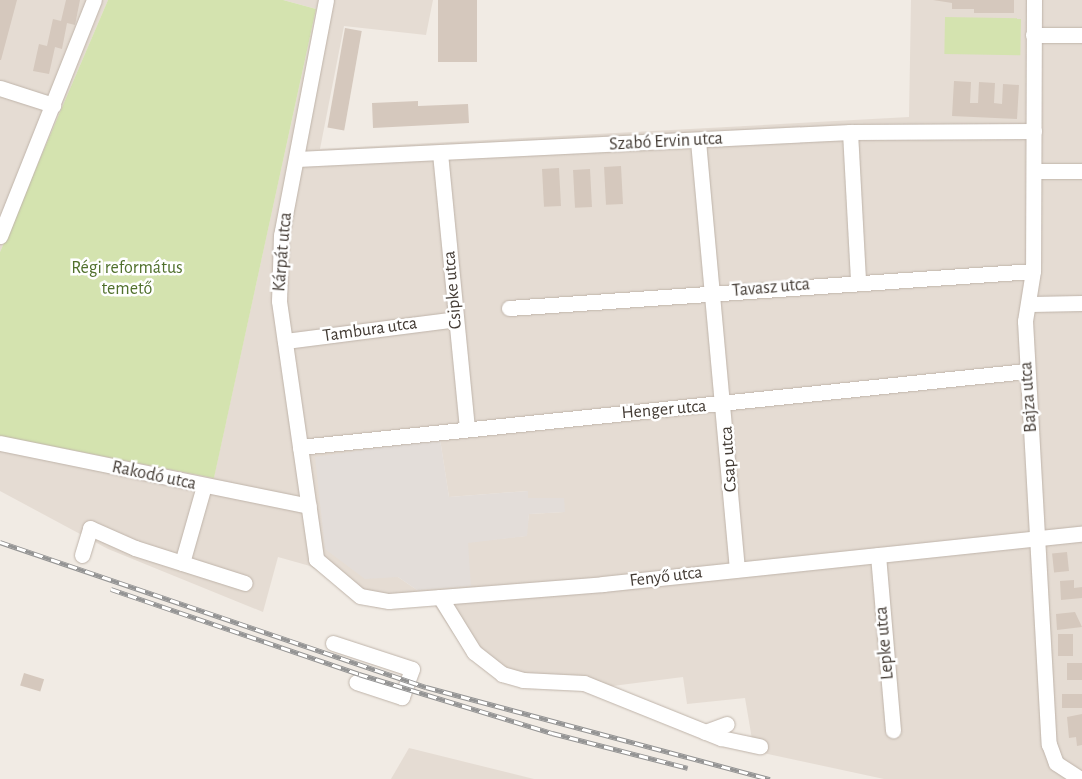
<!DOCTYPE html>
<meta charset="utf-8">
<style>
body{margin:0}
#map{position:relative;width:1082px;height:779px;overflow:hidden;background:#f1ebe4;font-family:"Alegreya Sans",sans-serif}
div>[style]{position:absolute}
.residential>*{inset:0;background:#e5dcd3}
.industrial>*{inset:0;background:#e3ddd9}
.green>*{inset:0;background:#d4e3af;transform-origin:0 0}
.building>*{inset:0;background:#d5c8bd;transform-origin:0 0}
.roads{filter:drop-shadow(0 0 1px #bfb4aa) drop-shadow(0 0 1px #bfb4aa)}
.minor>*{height:15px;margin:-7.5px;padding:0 7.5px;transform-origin:7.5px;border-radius:7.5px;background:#fff}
.rail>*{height:5px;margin-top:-2.5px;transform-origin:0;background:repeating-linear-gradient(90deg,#fff 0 9px,#949494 0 18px);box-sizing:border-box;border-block:1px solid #949494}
span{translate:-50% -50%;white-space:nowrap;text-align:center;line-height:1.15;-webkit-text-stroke:5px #fff;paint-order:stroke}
.street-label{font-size:18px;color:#433b34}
.park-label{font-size:18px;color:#50702c}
</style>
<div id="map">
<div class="residential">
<i style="clip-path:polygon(0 0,108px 0,0 252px)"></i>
<i style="clip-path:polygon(evenodd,283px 0,433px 0,426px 35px,344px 26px,320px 149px,909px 117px,911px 0,1082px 0,1082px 779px,884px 779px,754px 751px,745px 698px,687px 704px,683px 677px,589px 689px,498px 679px,466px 653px,433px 603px,376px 608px,310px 566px,278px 557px,263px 612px,108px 549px,0 491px,0 436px,214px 477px,316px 9px,283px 0,440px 439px,449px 497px,527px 491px,528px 498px,564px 512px,529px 514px,526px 536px,468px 542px,417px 590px,398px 577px,440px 439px)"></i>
<i style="clip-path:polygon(409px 748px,534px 779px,391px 779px)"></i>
</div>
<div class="industrial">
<i style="clip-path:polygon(440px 439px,449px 497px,528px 491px,528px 498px,564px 498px,565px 512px,529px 514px,527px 536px,468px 543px,471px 586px,417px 590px,398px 577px,365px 579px,325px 549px,315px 457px)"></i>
</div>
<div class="green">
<i style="clip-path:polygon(108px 0,283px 0,316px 9px,214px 478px,0 436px,0 252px)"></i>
<i style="left:945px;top:17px;width:76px;height:37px;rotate:1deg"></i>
</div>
<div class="building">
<i style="clip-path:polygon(0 0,17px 0,1px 60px,0 60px)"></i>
<i style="clip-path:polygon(66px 0,80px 0,75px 25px,67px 23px,62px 49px,55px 47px,49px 74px,33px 71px,39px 44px,47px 46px,53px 19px,61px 21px)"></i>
<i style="left:438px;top:0;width:39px;height:62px"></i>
<i style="clip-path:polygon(933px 0,1014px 0,1014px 13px,974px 13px,974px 9px,952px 9px,952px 3px)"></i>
<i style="left:345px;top:28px;width:17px;height:101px;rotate:10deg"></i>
<i style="clip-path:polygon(954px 81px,971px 82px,970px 103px,978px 103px,979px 82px,995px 83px,994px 103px,1002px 104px,1003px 84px,1019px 85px,1017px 119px,952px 116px)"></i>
<i style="clip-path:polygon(418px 101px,418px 106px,468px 104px,469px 123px,373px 128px,372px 103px)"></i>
<i style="left:621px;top:166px;width:38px;height:17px;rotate:87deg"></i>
<i style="left:559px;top:168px;width:38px;height:17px;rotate:87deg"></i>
<i style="left:590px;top:169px;width:38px;height:17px;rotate:87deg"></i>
<i style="left:1067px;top:552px;width:19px;height:15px;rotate:84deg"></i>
<i style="clip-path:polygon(1074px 580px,1074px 588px,1082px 587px,1082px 598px,1061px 600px,1060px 581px)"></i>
<i style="clip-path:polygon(1075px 612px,1082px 627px,1057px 630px,1056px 614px)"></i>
<i style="left:1073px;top:634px;width:22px;height:15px;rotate:90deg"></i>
<i style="left:1067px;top:663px;width:15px;height:17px"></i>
<i style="left:24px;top:673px;width:21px;height:13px;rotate:17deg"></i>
<i style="left:1082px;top:694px;width:14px;height:20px;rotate:90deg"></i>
<i style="clip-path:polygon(1082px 714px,1082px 745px,1077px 746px,1076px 737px,1069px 738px,1067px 717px)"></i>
</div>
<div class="roads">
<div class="minor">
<i style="left:326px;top:0;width:239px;rotate:100.8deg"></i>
<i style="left:281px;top:235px;width:66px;rotate:91.7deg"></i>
<i style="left:279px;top:301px;width:261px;rotate:81.8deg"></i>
<i style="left:316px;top:559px;width:57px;rotate:40.1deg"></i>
<i style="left:360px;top:596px;width:29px;rotate:10deg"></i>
<i style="left:389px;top:601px;width:215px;rotate:-4.5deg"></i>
<i style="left:603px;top:584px;width:482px;rotate:-6deg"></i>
<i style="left:1034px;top:0;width:271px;rotate:90.2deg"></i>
<i style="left:1033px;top:271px;width:51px;rotate:99.1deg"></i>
<i style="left:1025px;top:321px;width:424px;rotate:86.8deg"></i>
<i style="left:1049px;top:744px;width:20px;rotate:70deg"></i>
<i style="left:1056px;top:763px;width:30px;rotate:33deg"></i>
<i style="left:1033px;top:35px;width:49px"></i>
<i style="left:0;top:88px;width:56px;rotate:17.8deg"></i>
<i style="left:850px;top:132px;width:149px;rotate:86.9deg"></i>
<i style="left:698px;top:141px;width:430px;rotate:84.8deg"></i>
<i style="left:440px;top:153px;width:275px;rotate:84.4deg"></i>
<i style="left:297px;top:159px;width:554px;rotate:-2.8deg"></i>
<i style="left:850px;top:132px;width:184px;rotate:-0.3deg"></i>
<i style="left:1034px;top:171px;width:48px"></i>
<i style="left:0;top:236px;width:254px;rotate:-68.3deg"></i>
<i style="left:1031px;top:304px;width:51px;rotate:-1.1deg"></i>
<i style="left:509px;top:308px;width:525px;rotate:-4.04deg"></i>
<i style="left:285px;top:341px;width:172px;rotate:-7.3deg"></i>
<i style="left:0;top:443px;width:315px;rotate:11.5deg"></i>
<i style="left:300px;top:447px;width:731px;rotate:-5.97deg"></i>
<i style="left:82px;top:555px;width:28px;rotate:-73deg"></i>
<i style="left:90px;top:528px;width:49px;rotate:24deg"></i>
<i style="left:135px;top:548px;width:115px;rotate:17.7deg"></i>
<i style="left:878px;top:555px;width:176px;rotate:85.1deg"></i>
<i style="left:182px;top:563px;width:80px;rotate:-74.1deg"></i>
<i style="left:440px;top:597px;width:65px;rotate:58.3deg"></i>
<i style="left:474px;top:652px;width:36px;rotate:38deg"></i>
<i style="left:502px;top:674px;width:22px;rotate:16deg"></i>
<i style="left:523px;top:680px;width:61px;rotate:2.8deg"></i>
<i style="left:584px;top:683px;width:148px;rotate:21.9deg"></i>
<i style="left:721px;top:738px;width:40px;rotate:12deg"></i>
<i style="left:333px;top:643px;width:83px;rotate:18.2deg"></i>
<i style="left:412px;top:669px;width:30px;rotate:110deg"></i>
<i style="left:402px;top:697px;width:48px;rotate:-161.9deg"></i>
<i style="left:705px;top:732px;width:23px;rotate:-20deg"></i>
</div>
</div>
<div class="rail">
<i style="left:0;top:542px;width:450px;rotate:18.8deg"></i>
<i style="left:426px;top:687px;width:356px;rotate:15deg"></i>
<i style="left:111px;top:589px;width:262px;rotate:18.9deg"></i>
<i style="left:359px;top:674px;width:202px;rotate:17deg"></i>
<i style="left:552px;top:733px;width:140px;rotate:14.4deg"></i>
</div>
<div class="street-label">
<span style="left:666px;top:142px;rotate:-3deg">Szabó Ervin utca</span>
<span style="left:283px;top:252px;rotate:-85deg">Kárpát utca</span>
<span style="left:771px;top:288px;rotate:-5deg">Tavasz utca</span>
<span style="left:453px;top:290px;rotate:-95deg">Csipke utca</span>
<span style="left:370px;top:330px;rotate:-8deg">Tambura utca</span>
<span style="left:1029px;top:397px;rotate:-94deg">Bajza utca</span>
<span style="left:664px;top:410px;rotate:-5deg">Henger utca</span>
<span style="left:729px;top:459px;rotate:-94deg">Csap utca</span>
<span style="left:154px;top:476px;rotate:12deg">Rakodó utca</span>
<span style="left:666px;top:577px;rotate:-7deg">Fenyő utca</span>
<span style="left:885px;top:643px;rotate:-95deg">Lepke utca</span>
</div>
<div class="park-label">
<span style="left:127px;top:279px">Régi református<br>temető</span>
</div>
</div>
